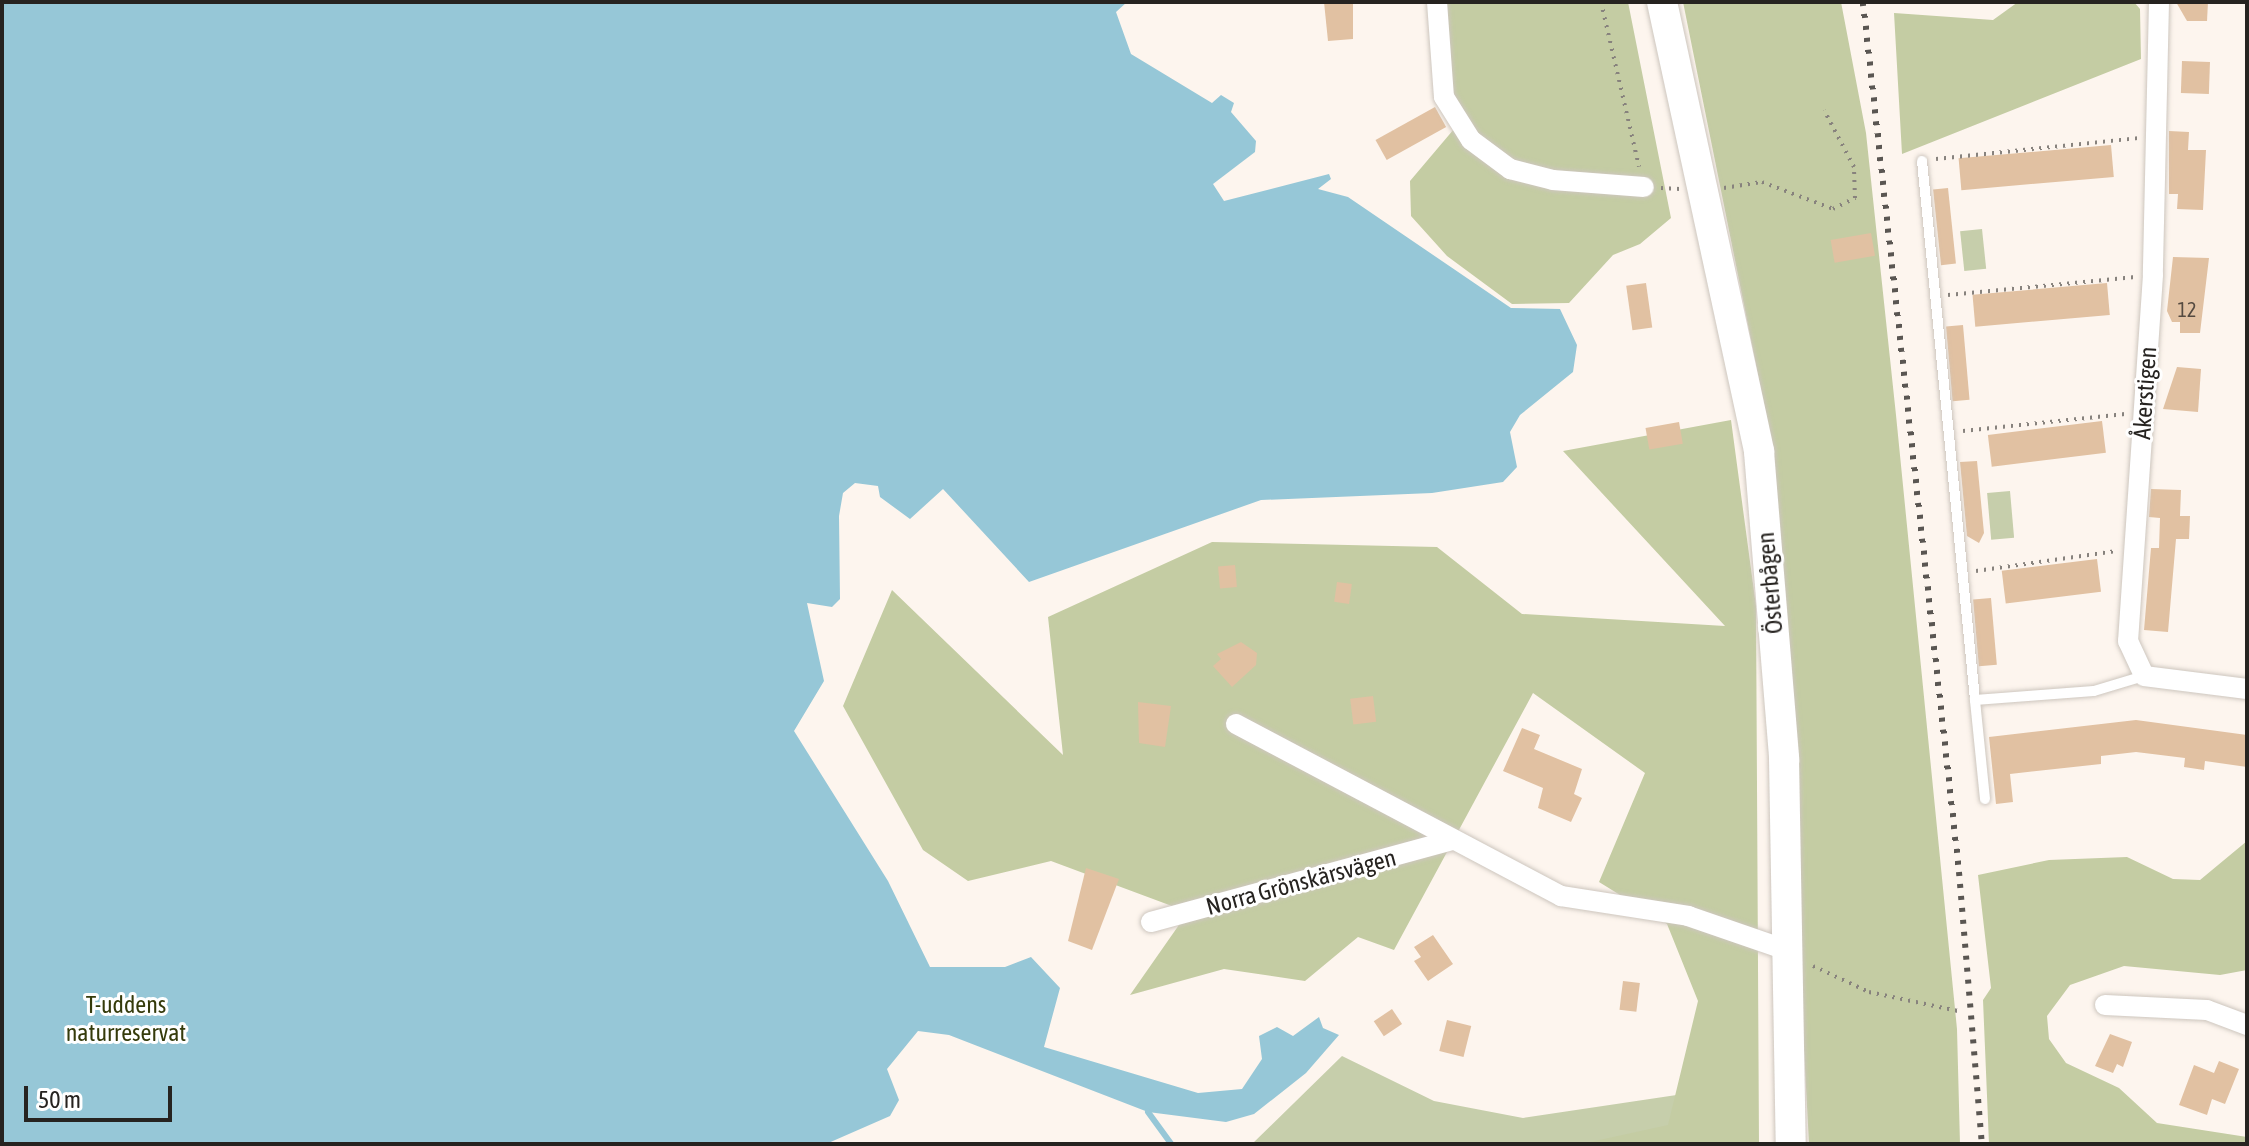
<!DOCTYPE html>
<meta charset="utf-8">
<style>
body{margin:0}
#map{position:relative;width:2249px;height:1146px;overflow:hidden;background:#fdf5ee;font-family:"Asap Condensed",sans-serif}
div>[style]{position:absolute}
.green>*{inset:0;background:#c6ceab;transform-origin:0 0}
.forest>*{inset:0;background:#c4cca3}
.water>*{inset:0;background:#96c7d7}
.stream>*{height:6px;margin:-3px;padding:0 3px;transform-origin:3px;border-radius:3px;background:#96c7d7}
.building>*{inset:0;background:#e1c1a2;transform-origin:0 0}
.path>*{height:4px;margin-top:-2px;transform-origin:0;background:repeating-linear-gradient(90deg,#87827d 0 2px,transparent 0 8px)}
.roads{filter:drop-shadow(0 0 2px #cdc6be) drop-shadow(0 0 2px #cdc6be)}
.service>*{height:10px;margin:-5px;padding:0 5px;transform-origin:5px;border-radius:5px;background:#fff}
.minor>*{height:20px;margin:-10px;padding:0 10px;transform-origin:10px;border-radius:10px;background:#fff}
.secondary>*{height:30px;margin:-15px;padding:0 15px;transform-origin:15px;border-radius:15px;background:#fff}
.rail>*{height:6px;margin-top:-3px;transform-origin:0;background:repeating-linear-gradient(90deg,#5a5652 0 4px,transparent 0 12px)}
span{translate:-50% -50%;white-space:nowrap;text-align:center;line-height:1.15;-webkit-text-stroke:6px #fff;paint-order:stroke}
.number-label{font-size:20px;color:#554a40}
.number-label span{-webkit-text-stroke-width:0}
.street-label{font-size:24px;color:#262320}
.park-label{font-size:24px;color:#353b0b}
.frame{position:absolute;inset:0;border:4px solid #262320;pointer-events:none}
.scale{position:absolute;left:24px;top:1086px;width:148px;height:36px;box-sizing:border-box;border:4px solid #262320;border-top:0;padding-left:10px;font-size:24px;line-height:28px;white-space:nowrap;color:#262320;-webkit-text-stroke:6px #fff;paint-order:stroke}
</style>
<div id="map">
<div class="green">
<i style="left:1982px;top:229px;width:40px;height:22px;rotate:84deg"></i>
<i style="left:2010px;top:491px;width:47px;height:23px;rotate:85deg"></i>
<i style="clip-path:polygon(1342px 1056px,1434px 1101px,1523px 1118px,1757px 1083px,1758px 1144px,1252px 1144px)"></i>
</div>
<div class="forest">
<i style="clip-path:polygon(1445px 2px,1628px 2px,1671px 218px,1640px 244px,1613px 255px,1569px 303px,1512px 304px,1447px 256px,1411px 216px,1410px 181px,1465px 116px,1451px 89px)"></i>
<i style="clip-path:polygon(1683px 2px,1841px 2px,1866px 133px,1896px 415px,1957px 1029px,1960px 1144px,1809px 1144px,1772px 444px)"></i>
<i style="clip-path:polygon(2018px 2px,2134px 2px,2140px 9px,2141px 59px,1902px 154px,1894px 13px,1993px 20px)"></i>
<i style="clip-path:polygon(1731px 420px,1756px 606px,1759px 1144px,1581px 1144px,1668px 1125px,1698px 1001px,1667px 924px,1599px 882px,1645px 773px,1533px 693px,1394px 950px,1358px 937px,1305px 981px,1224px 969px,1130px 995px,1188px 912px,1051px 861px,968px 881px,923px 850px,843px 706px,892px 590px,1063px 755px,1048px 617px,1212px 542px,1437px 547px,1522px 614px,1725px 626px,1563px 451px)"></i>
<i style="clip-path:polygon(2247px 841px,2247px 970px,2220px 975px,2124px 966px,2070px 985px,2047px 1016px,2049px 1039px,2066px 1063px,2119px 1088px,2157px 1123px,2247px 1137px,2247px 1144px,1989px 1144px,1983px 1000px,1991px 988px,1978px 875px,2049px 860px,2127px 857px,2173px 879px,2200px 880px)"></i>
</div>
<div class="water">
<i style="clip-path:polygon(2px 2px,1127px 2px,1116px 12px,1131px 54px,1212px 103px,1221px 95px,1234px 103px,1231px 112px,1256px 141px,1255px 152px,1213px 184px,1224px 201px,1329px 174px,1331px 179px,1318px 189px,1348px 197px,1511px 308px,1560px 309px,1577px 345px,1573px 372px,1520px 415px,1510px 432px,1517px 467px,1503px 482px,1432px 493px,1261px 500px,1029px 582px,943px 489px,910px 519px,880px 497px,878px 486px,855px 483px,843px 493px,839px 516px,840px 599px,832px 607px,807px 603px,824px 681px,794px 731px,888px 881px,930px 967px,1005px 967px,1031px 957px,1060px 988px,1044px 1047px,1198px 1093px,1242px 1089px,1262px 1059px,1259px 1036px,1277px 1027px,1293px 1036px,1319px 1017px,1323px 1028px,1339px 1035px,1306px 1073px,1254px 1114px,1226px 1122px,1148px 1112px,949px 1035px,918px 1031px,887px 1069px,899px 1100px,890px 1116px,826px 1144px,2px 1144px)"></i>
</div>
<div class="stream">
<i style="left:1148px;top:1112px;width:39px;rotate:54deg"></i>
</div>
<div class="building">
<i style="clip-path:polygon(1324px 2px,1353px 2px,1353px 39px,1328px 41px)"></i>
<i style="clip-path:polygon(2176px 2px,2208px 2px,2207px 21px,2187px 21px)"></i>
<i style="left:2182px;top:61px;width:28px;height:32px;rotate:2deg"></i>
<i style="left:1435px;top:107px;width:23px;height:68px;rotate:61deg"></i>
<i style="clip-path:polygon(2169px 131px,2189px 132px,2188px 150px,2206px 150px,2203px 210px,2177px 209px,2178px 194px,2169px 194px)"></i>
<i style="left:2111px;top:145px;width:32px;height:153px;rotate:85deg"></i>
<i style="left:1948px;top:188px;width:76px;height:15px;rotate:84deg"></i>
<i style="left:1871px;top:233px;width:23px;height:41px;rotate:80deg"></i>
<i style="clip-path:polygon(2173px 257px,2209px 258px,2200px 333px,2180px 333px,2180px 322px,2172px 322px,2167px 311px)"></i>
<i style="left:1646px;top:283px;width:45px;height:20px;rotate:82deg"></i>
<i style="left:2107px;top:283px;width:32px;height:135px;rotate:85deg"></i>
<i style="left:1963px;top:325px;width:75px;height:17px;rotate:85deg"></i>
<i style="clip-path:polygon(2177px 367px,2201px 369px,2198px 412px,2163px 409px)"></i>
<i style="left:2102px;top:421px;width:32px;height:115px;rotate:83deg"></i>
<i style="left:1679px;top:422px;width:22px;height:34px;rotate:80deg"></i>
<i style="clip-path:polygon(1977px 461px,1984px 533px,1979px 543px,1967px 536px,1960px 462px)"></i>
<i style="clip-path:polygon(2151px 489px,2181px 490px,2180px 516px,2190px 516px,2189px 539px,2176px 539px,2168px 632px,2144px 630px,2151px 548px,2159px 548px,2160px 518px,2149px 517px)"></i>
<i style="left:2097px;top:559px;width:33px;height:96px;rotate:83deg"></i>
<i style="left:1235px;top:565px;width:22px;height:17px;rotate:85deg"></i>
<i style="left:1337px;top:582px;width:15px;height:20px;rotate:8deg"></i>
<i style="left:1991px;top:598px;width:67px;height:18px;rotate:85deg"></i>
<i style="clip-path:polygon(1241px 642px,1257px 653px,1256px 665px,1232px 687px,1213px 666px,1221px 659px,1217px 654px)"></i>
<i style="left:1373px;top:696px;width:26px;height:23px;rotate:83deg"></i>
<i style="clip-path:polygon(1138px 702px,1171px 706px,1165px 747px,1139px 743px)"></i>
<i style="clip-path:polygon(2136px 720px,2247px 735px,2247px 767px,2205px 761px,2204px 770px,2184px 767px,2185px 758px,2136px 752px,2101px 756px,2101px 764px,2010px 774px,2013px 802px,1996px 804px,1989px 737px)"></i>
<i style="clip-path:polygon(1522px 728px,1540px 735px,1534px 749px,1582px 769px,1574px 794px,1582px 798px,1571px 822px,1538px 808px,1543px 788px,1503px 771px)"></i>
<i style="clip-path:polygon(1086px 868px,1119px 879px,1092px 950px,1068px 941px)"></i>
<i style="clip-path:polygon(1433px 935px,1453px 964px,1428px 981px,1414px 961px,1421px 957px,1414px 947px)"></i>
<i style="left:1623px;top:981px;width:17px;height:29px;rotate:7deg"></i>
<i style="left:1392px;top:1009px;width:18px;height:22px;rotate:56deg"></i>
<i style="left:1447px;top:1020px;width:25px;height:32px;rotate:14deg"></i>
<i style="clip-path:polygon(2110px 1034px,2132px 1042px,2123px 1067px,2117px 1064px,2113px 1073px,2095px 1066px)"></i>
<i style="clip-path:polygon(2219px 1061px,2239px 1069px,2225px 1104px,2212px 1099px,2207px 1115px,2179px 1105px,2194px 1065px,2214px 1073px)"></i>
</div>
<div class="path">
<i style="left:1601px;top:2px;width:169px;rotate:77deg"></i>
<i style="left:1936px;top:159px;width:203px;rotate:-5.9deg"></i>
<i style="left:1661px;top:188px;width:19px;rotate:3deg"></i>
<i style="left:1724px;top:188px;width:38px;rotate:-9deg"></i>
<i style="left:1762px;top:182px;width:76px;rotate:20.8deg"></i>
<i style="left:1833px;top:209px;width:25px;rotate:-27deg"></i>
<i style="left:1855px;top:198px;width:31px;rotate:-92deg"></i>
<i style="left:1854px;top:167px;width:64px;rotate:-117.8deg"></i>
<i style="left:1948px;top:295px;width:188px;rotate:-5.5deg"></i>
<i style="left:1963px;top:431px;width:163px;rotate:-6deg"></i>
<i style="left:1976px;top:571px;width:142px;rotate:-8.1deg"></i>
<i style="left:1813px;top:966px;width:62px;rotate:24.9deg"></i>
<i style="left:1869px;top:992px;width:91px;rotate:12.1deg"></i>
</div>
<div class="roads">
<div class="service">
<i style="left:1922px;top:161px;width:542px;rotate:84.38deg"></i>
<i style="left:1985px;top:799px;width:100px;rotate:-95.8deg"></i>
<i style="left:1975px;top:700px;width:119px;rotate:-4.3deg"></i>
<i style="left:2094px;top:691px;width:52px;rotate:-16.7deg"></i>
</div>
<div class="minor">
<i style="left:1437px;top:2px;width:95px;rotate:85.8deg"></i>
<i style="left:1444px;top:97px;width:51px;rotate:57.9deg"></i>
<i style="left:1471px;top:140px;width:49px;rotate:36.6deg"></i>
<i style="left:1510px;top:169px;width:44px;rotate:14.3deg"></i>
<i style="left:1553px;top:180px;width:91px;rotate:4.4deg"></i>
<i style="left:2159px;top:2px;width:273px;rotate:91.3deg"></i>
<i style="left:2153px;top:275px;width:367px;rotate:93.9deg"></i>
<i style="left:2128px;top:641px;width:38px;rotate:65deg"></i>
<i style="left:2144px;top:676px;width:104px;rotate:7.2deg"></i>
<i style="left:1236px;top:724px;width:368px;rotate:27.9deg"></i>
<i style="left:1561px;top:896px;width:129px;rotate:8.9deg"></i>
<i style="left:1688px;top:916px;width:105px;rotate:19deg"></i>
<i style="left:1151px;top:922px;width:310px;rotate:-15.2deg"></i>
<i style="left:2105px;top:1005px;width:102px;rotate:2.8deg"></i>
<i style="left:2207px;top:1010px;width:43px;rotate:20.6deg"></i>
</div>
<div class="secondary">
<i style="left:1662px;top:2px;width:460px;rotate:77.8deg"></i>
<i style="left:1759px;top:452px;width:308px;rotate:85.3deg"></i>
<i style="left:1784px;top:759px;width:385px;rotate:89deg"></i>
</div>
</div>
<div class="rail">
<i style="left:1863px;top:2px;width:875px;rotate:83.7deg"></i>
<i style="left:1959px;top:872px;width:273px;rotate:85.2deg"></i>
</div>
<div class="number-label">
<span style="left:2187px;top:309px">12</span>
</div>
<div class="street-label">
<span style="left:2145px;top:393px;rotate:-86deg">Åkerstigen</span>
<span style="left:1770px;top:583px;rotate:-95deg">Österbågen</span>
<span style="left:1301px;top:882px;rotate:-15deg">Norra Grönskärsvägen</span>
</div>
<div class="park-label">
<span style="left:126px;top:1019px">T-uddens<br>naturreservat</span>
</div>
<div class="frame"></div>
<div class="scale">50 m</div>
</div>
